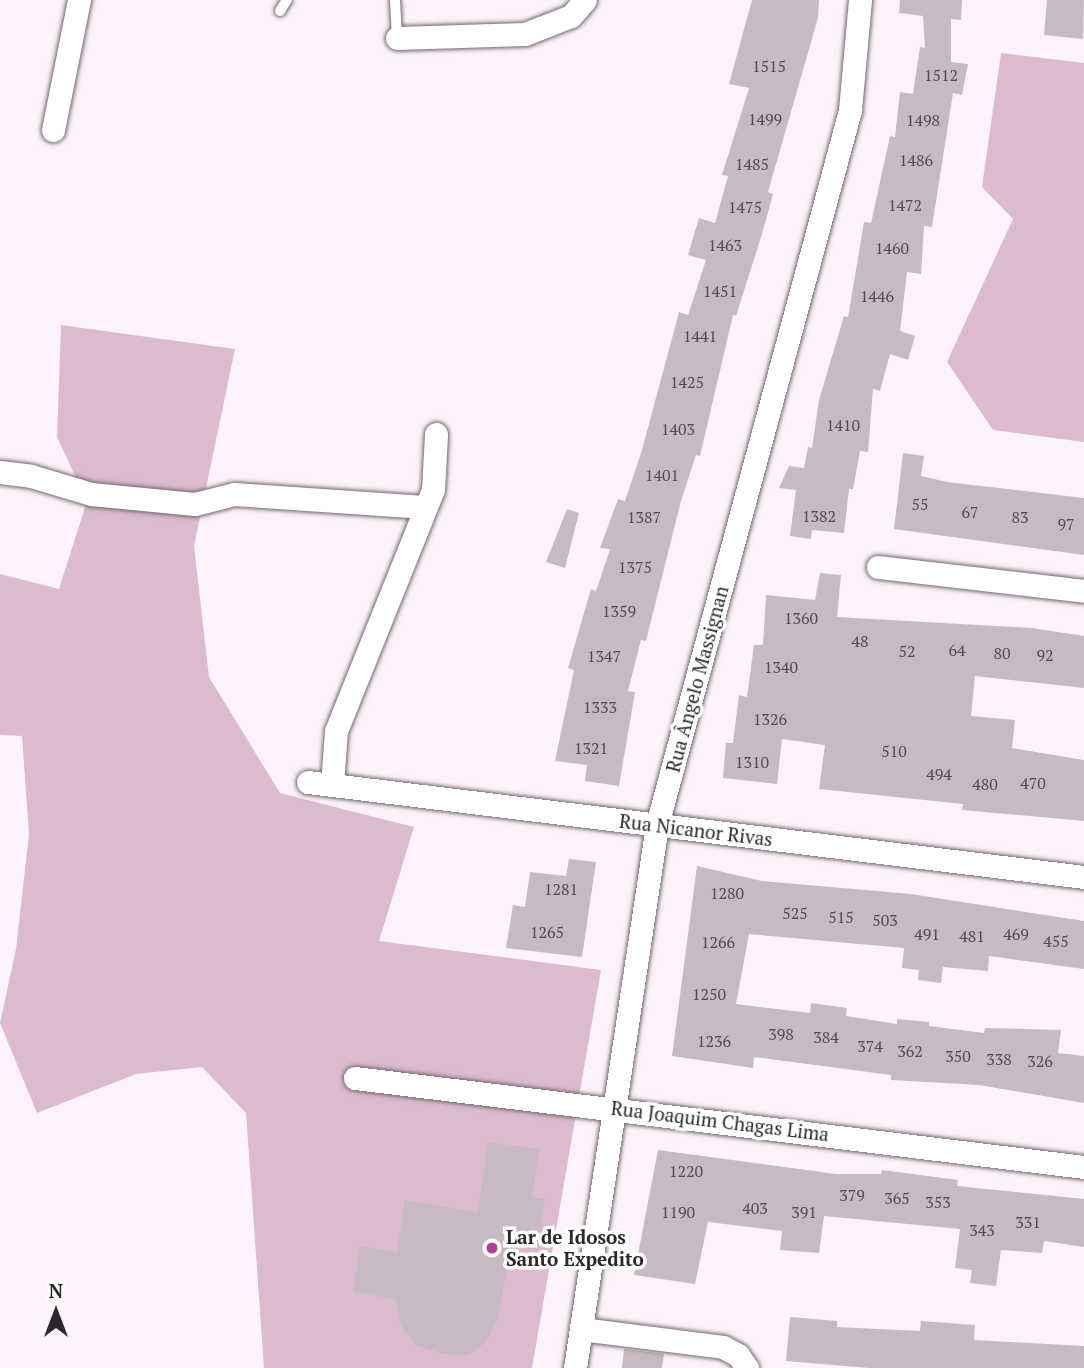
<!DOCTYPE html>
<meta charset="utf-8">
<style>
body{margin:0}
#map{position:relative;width:1084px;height:1368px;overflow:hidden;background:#fef3fa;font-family:"PT Serif",serif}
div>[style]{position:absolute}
.green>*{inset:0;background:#dcbbd0}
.building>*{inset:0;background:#c7bac2}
.roads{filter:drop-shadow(0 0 2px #73686f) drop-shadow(0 0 2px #73686f)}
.service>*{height:10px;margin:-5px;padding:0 5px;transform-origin:5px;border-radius:5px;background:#fff}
.minor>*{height:23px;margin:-11.5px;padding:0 11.5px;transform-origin:11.5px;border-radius:11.5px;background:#fff}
.dots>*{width:19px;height:19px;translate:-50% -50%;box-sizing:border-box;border:4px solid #fff;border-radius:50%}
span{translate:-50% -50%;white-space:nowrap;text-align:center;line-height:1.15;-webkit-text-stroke:7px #fff;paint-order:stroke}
.number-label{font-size:16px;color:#524b50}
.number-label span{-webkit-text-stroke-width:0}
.street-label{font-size:19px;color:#2b262a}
.poi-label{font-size:19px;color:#2b262a;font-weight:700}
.left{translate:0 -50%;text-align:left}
.north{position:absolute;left:21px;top:1277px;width:70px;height:70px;-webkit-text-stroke:5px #fff;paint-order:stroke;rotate:0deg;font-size:19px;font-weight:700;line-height:28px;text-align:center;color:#2b262a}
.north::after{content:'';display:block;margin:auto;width:24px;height:32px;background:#2b262a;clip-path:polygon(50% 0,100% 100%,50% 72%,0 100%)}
</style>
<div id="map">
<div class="green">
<i style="clip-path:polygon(1001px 53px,1084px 63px,1084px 442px,993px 430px,947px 362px,1013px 219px,982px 187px)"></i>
<i style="clip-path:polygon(61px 325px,235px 349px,194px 546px,209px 677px,280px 793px,414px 827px,379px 941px,601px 970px,532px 1368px,264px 1368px,246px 1113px,202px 1067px,136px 1074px,37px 1113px,0 1023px,16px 949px,29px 834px,22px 736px,0 735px,0 574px,59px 589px,87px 501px,57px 437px)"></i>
</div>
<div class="building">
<i style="clip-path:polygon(752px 0,819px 0,818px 18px,768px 192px,773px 194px,762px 234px,736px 316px,733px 315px,700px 456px,696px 455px,681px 501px,646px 641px,641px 640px,628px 691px,635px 692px,619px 786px,585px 781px,587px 765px,555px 761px,574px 670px,568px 668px,591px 589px,596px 591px,610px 549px,600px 548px,618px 499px,625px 501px,642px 450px,679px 312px,688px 315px,706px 260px,688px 255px,699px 218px,715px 223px,728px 176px,722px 175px,749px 88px,729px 84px)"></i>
<i style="clip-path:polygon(900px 0,962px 0,961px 20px,951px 19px,951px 62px,968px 64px,962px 95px,953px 93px,932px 227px,924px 226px,921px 274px,907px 272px,900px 331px,915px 336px,908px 360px,890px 354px,880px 391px,873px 389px,868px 452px,860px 451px,853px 489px,849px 489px,844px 533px,812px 530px,811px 539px,790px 536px,796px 490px,779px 488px,789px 466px,804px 468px,808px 447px,812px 448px,819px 400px,844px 316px,848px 317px,864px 222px,871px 223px,890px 136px,895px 137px,900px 92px,913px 94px,920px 47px,925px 48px,923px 16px,899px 13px)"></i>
<i style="clip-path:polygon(1047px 0,1084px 0,1083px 39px,1044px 35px)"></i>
<i style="clip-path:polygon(903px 453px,924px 456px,921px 476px,947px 482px,1084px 498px,1084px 555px,894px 529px)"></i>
<i style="clip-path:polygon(567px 509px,579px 513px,565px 568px,546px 562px)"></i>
<i style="clip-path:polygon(820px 573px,841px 575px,837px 617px,1032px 628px,1084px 636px,1084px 688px,975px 676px,971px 716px,1015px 720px,1012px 748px,1084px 760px,1084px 821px,962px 810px,963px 804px,819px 789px,825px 745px,782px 739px,777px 784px,723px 778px,726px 743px,733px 743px,739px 695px,747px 697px,754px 645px,763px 645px,766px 595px,815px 600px)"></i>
<i style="clip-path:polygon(569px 859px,596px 862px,582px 957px,506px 948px,513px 905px,525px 907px,530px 872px,566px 876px)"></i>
<i style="clip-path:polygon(697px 866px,762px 881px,911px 894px,1084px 921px,1084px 969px,989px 956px,988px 971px,943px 967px,941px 983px,918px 980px,919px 970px,902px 968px,904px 948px,749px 934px,736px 1004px,810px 1013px,811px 1003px,847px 1008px,846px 1016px,897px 1024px,897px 1019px,929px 1022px,929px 1026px,984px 1033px,985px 1028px,1061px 1030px,1058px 1053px,1084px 1056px,1084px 1103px,979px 1085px,891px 1080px,891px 1075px,754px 1057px,753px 1068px,672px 1056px)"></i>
<i style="clip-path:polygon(488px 1142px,539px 1149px,532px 1197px,545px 1199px,538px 1250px,511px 1246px,498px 1318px,486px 1342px,468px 1355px,444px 1354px,416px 1345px,401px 1326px,395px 1299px,353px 1292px,360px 1246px,397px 1252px,405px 1200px,478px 1212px)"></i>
<i style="clip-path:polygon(658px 1150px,836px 1174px,881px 1174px,882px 1170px,958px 1180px,957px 1186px,1084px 1199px,1084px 1247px,1044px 1241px,1042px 1253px,1001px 1250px,996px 1286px,970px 1283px,972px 1270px,955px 1268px,960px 1229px,824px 1216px,819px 1253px,780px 1250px,782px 1231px,708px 1222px,695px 1284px,634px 1275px)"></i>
<i style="clip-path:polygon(790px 1317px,837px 1321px,837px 1327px,920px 1331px,921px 1321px,975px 1325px,974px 1340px,1084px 1346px,1084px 1368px,869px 1368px,786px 1361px)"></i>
<i style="clip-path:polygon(624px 1349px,664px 1354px,662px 1368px,622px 1368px)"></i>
</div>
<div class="roads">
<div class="service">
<i style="left:395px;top:0;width:38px;rotate:87deg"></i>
<i style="left:280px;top:11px;width:13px;rotate:-58deg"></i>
</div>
<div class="minor">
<i style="left:397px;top:38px;width:128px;rotate:-1.8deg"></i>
<i style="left:525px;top:34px;width:49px;rotate:-21.4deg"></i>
<i style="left:571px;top:16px;width:21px;rotate:-49deg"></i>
<i style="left:53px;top:130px;width:133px;rotate:-78.7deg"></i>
<i style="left:0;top:472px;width:31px;rotate:7deg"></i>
<i style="left:31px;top:476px;width:63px;rotate:16.7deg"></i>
<i style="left:91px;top:494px;width:104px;rotate:5.5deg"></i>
<i style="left:195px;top:504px;width:40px;rotate:-14.4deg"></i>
<i style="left:234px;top:494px;width:191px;rotate:3.9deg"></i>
<i style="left:878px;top:567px;width:207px;rotate:6.6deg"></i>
<i style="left:308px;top:782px;width:782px;rotate:6.98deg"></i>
<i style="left:332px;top:785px;width:54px;rotate:-85.8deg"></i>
<i style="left:336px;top:731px;width:260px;rotate:-68.1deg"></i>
<i style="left:433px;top:490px;width:56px;rotate:-86.9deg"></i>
<i style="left:355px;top:1078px;width:734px;rotate:6.96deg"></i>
<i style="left:581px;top:1329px;width:143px;rotate:7.2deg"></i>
<i style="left:723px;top:1347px;width:17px;rotate:28deg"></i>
<i style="left:738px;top:1355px;width:16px;rotate:55deg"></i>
<i style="left:575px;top:1368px;width:549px;rotate:-81.41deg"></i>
<i style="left:657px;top:825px;width:741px;rotate:-74.89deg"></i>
<i style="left:850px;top:110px;width:110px;rotate:-84.8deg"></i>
</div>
</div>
<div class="dots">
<i style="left:492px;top:1248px;background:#b43e96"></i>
</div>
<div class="number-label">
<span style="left:769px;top:66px">1515</span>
<span style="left:941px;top:75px">1512</span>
<span style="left:765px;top:119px">1499</span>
<span style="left:923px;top:120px">1498</span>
<span style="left:916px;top:160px">1486</span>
<span style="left:752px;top:164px">1485</span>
<span style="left:905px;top:205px">1472</span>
<span style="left:745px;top:207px">1475</span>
<span style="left:725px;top:245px">1463</span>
<span style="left:892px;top:248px">1460</span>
<span style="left:720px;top:291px">1451</span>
<span style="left:877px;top:296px">1446</span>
<span style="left:700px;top:336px">1441</span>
<span style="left:687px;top:382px">1425</span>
<span style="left:843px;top:425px">1410</span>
<span style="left:678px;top:429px">1403</span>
<span style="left:662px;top:475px">1401</span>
<span style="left:920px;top:504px">55</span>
<span style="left:970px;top:512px">67</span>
<span style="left:819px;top:516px">1382</span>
<span style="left:644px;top:517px">1387</span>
<span style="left:1020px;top:517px">83</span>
<span style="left:1066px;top:524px">97</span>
<span style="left:635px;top:567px">1375</span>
<span style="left:619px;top:611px">1359</span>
<span style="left:801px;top:618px">1360</span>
<span style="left:860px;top:641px">48</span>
<span style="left:957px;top:650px">64</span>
<span style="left:907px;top:651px">52</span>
<span style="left:1002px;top:653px">80</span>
<span style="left:1045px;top:655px">92</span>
<span style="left:604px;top:656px">1347</span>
<span style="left:781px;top:667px">1340</span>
<span style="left:600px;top:707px">1333</span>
<span style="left:770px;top:719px">1326</span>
<span style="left:591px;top:748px">1321</span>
<span style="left:894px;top:751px">510</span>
<span style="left:752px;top:762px">1310</span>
<span style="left:939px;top:774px">494</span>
<span style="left:1033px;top:783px">470</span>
<span style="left:985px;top:784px">480</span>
<span style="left:561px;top:889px">1281</span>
<span style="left:727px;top:893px">1280</span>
<span style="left:795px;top:913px">525</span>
<span style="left:841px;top:917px">515</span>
<span style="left:885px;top:920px">503</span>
<span style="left:547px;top:932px">1265</span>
<span style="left:927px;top:934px">491</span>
<span style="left:1016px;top:934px">469</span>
<span style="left:972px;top:936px">481</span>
<span style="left:1056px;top:941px">455</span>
<span style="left:718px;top:942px">1266</span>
<span style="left:709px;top:994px">1250</span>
<span style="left:781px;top:1034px">398</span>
<span style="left:826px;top:1037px">384</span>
<span style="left:714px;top:1041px">1236</span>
<span style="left:870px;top:1046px">374</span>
<span style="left:910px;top:1051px">362</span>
<span style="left:958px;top:1056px">350</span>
<span style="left:999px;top:1059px">338</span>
<span style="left:1040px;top:1061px">326</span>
<span style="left:686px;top:1171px">1220</span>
<span style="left:852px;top:1195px">379</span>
<span style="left:897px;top:1198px">365</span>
<span style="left:938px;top:1202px">353</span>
<span style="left:755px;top:1208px">403</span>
<span style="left:678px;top:1212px">1190</span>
<span style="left:804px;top:1212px">391</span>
<span style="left:1028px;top:1222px">331</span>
<span style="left:982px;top:1230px">343</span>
</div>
<div class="street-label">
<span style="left:697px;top:679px;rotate:-75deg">Rua Ângelo Massignan</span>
<span style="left:696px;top:830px;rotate:7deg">Rua Nicanor Rivas</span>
<span style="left:720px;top:1121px;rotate:7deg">Rua Joaquim Chagas Lima</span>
</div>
<div class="poi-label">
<span class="left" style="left:506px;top:1248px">Lar de Idosos<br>Santo Expedito</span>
</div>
<div class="north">N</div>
</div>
